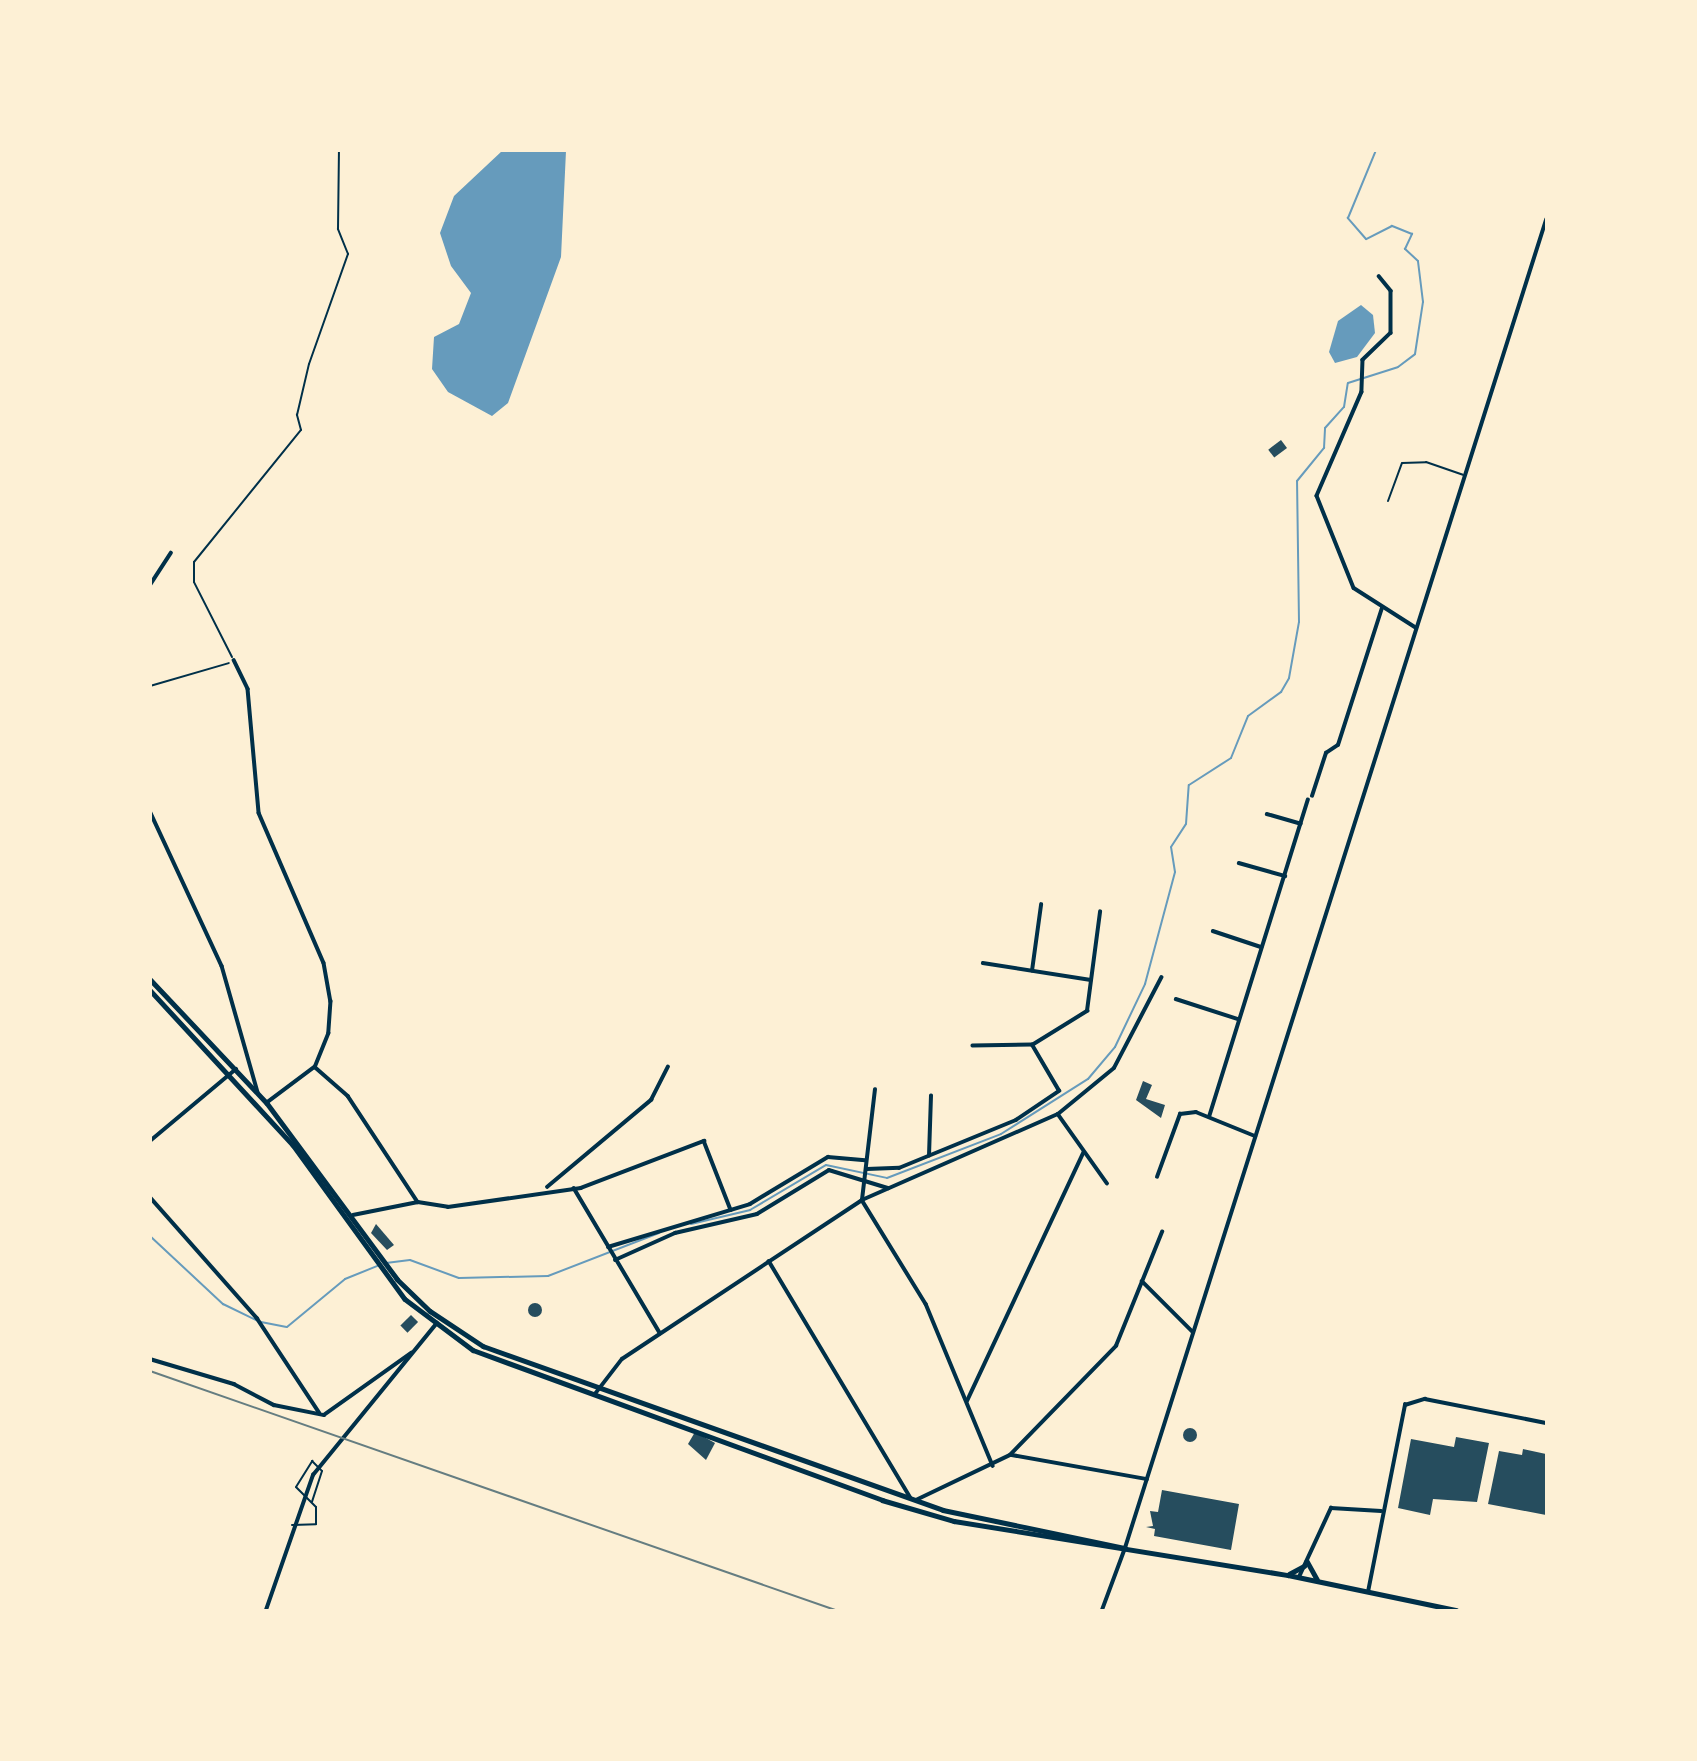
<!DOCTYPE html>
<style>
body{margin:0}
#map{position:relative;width:1697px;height:1761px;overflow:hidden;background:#fdf0d5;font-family:"Archivo Narrow",sans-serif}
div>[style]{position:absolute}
.water>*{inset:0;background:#669bbc}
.stream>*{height:2px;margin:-1px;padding:0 1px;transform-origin:1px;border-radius:1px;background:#669bbc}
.building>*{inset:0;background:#264d5e;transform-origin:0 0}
.round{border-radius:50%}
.path>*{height:2px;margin:-1px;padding:0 1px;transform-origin:1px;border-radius:1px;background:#003049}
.service>*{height:2px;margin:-1px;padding:0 1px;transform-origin:1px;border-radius:1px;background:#003049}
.minor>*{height:3.5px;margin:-1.75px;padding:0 1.75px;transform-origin:1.75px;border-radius:1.75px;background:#003049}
.tertiary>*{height:3.5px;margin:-1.75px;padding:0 1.75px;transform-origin:1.75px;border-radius:1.75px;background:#003049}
.secondary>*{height:4.5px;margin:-2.25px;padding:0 2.25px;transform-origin:2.25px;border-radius:2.25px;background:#003049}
.rail>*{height:2px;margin:-1px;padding:0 1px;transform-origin:1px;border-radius:1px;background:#657d81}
span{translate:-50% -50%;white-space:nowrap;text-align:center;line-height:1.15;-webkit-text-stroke:5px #fdf0d5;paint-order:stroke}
.frame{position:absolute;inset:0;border:152px solid #fdf0d5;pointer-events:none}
</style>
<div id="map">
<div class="water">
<i style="clip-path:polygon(502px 151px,566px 151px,561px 257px,508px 403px,492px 416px,448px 392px,432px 369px,434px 337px,459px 324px,471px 293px,451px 266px,440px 233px,454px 196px)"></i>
<i style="clip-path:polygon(1361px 305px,1373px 315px,1375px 333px,1357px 357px,1335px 363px,1329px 352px,1338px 321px)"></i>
</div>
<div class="stream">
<i style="left:691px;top:1224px;width:61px;rotate:-13.3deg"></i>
<i style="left:750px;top:1210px;width:88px;rotate:-30.6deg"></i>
<i style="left:826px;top:1165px;width:62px;rotate:12deg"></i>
<i style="left:887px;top:1178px;width:122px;rotate:-21.1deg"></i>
<i style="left:1001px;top:1134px;width:103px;rotate:-32.3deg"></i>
<i style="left:1088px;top:1079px;width:42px;rotate:-49.8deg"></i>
<i style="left:1115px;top:1047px;width:70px;rotate:-64.5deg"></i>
<i style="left:1145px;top:984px;width:116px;rotate:-75deg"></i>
<i style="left:1175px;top:872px;width:25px;rotate:-99deg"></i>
<i style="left:1171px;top:847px;width:27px;rotate:-57deg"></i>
<i style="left:1186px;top:824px;width:39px;rotate:-86deg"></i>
<i style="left:1189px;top:785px;width:50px;rotate:-32.7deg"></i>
<i style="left:1231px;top:758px;width:45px;rotate:-68deg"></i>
<i style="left:1248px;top:716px;width:41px;rotate:-36deg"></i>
<i style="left:1281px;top:692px;width:16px;rotate:-60deg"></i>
<i style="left:1289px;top:678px;width:57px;rotate:-79.9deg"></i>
<i style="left:1299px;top:622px;width:141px;rotate:-90.8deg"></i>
<i style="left:1297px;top:481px;width:43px;rotate:-50.7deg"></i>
<i style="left:1324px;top:448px;width:20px;rotate:-87deg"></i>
<i style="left:1325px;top:428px;width:28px;rotate:-48deg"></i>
<i style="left:1344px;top:407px;width:24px;rotate:-81deg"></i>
<i style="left:1348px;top:383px;width:52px;rotate:-17.7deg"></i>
<i style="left:1398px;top:367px;width:21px;rotate:-37deg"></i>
<i style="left:1415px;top:354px;width:53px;rotate:-81.3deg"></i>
<i style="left:1423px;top:302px;width:41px;rotate:-97deg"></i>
<i style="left:1418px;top:261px;width:18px;rotate:-137deg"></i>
<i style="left:1405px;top:249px;width:17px;rotate:-65deg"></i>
<i style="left:1412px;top:234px;width:22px;rotate:-158deg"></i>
<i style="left:1392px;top:226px;width:29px;rotate:153deg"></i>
<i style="left:1366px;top:239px;width:28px;rotate:-131deg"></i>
<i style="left:1348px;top:218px;width:74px;rotate:-67.6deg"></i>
<i style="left:150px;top:1236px;width:100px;rotate:43deg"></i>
<i style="left:223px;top:1304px;width:37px;rotate:26deg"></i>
<i style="left:386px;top:1263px;width:24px;rotate:-7deg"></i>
<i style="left:410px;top:1260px;width:52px;rotate:20.2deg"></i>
<i style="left:459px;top:1278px;width:89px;rotate:-1.3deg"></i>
<i style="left:548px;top:1276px;width:119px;rotate:-21.2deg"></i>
<i style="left:261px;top:1322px;width:26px;rotate:11deg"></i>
<i style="left:287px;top:1327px;width:75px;rotate:-39.6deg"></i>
<i style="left:345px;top:1279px;width:35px;rotate:-22deg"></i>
</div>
<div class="building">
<i style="left:1281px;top:440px;width:10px;height:16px;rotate:53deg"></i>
<i style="clip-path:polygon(1143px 1081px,1152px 1085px,1146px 1099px,1165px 1105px,1161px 1118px,1136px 1100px)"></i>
<i style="clip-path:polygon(376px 1224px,394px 1245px,387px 1250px,371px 1233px)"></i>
<i class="round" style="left:528px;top:1303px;width:14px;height:14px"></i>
<i style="left:411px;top:1315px;width:10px;height:15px;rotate:45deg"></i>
<i class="round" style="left:1183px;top:1428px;width:14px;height:14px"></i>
<i style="clip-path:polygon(695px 1432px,715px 1443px,706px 1460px,688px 1444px)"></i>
<i style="clip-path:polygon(1456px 1437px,1489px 1443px,1477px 1502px,1433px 1499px,1430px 1515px,1398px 1508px,1411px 1439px,1454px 1447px)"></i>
<i style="clip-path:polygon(1523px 1449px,1546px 1454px,1546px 1515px,1488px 1504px,1499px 1451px,1522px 1455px)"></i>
<i style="clip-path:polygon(1162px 1490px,1239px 1504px,1231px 1550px,1154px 1536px,1155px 1529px,1146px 1527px,1153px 1526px,1150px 1511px,1158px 1512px)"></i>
</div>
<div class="path">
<i style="left:232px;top:657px;width:84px;rotate:-116.9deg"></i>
<i style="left:194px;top:582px;width:20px;rotate:-90deg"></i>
<i style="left:194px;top:562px;width:170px;rotate:-51deg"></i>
<i style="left:301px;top:430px;width:16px;rotate:-105deg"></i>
<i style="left:297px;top:415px;width:52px;rotate:-76.8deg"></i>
<i style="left:309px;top:364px;width:117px;rotate:-70.5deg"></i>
<i style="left:348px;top:254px;width:27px;rotate:-112deg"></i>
<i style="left:338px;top:229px;width:79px;rotate:-89.3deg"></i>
<i style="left:150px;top:686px;width:82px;rotate:-16.2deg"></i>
</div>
<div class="service">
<i style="left:1388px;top:501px;width:40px;rotate:-69.8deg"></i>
<i style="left:1402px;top:463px;width:24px;rotate:-2deg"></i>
<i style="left:1426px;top:462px;width:39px;rotate:19deg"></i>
<i style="left:292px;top:1525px;width:24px;rotate:-2deg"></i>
<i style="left:316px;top:1524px;width:17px;rotate:-90deg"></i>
<i style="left:316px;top:1507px;width:28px;rotate:-135deg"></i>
<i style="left:296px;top:1487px;width:31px;rotate:-58deg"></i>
<i style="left:312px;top:1461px;width:14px;rotate:45deg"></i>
<i style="left:322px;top:1471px;width:32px;rotate:108deg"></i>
</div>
<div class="minor">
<i style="left:1379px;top:276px;width:19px;rotate:51deg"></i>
<i style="left:1391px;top:291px;width:42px;rotate:90deg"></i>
<i style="left:1391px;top:333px;width:39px;rotate:136deg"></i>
<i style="left:1363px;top:360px;width:32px;rotate:92deg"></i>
<i style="left:1362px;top:392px;width:113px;rotate:113.4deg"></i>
<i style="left:1317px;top:496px;width:99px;rotate:68.1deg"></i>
<i style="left:1354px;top:588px;width:72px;rotate:32.6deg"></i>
<i style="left:150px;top:585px;width:38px;rotate:-57deg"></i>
<i style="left:234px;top:660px;width:32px;rotate:64deg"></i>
<i style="left:248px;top:689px;width:124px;rotate:84.9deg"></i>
<i style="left:259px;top:813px;width:163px;rotate:66.6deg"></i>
<i style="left:324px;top:963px;width:39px;rotate:80deg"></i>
<i style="left:331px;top:1001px;width:32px;rotate:94deg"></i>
<i style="left:329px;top:1033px;width:37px;rotate:112deg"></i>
<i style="left:315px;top:1067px;width:60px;rotate:143.1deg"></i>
<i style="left:1312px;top:796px;width:45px;rotate:-72deg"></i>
<i style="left:1326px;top:753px;width:14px;rotate:-34deg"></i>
<i style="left:1338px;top:745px;width:144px;rotate:-72.2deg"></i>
<i style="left:150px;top:811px;width:171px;rotate:65.1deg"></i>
<i style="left:222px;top:966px;width:131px;rotate:74.1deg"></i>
<i style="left:1267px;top:814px;width:35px;rotate:16deg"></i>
<i style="left:1239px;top:863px;width:48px;rotate:15.8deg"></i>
<i style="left:1213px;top:931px;width:51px;rotate:18.4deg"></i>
<i style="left:983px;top:963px;width:109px;rotate:8.9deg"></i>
<i style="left:1032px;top:971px;width:67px;rotate:-82.2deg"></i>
<i style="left:1176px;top:999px;width:65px;rotate:17.9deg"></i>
<i style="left:1032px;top:1045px;width:65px;rotate:-31.7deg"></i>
<i style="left:1087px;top:1011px;width:100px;rotate:-82.5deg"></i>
<i style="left:315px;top:1067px;width:44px;rotate:41.3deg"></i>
<i style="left:348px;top:1096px;width:127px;rotate:56.6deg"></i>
<i style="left:1058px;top:1114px;width:85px;rotate:54.6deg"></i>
<i style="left:1209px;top:1117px;width:332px;rotate:-72.7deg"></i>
<i style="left:150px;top:1141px;width:112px;rotate:-39.9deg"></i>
<i style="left:929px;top:1156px;width:60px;rotate:-88.1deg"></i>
<i style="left:867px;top:1169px;width:32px;rotate:-2deg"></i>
<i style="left:899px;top:1168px;width:126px;rotate:-22.3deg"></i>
<i style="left:1016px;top:1120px;width:52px;rotate:-34deg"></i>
<i style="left:1059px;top:1091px;width:53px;rotate:-120.4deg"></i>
<i style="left:1032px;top:1045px;width:59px;rotate:179deg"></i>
<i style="left:1157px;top:1177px;width:67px;rotate:-69.9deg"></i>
<i style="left:1180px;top:1114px;width:16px;rotate:-7deg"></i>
<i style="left:1196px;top:1112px;width:64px;rotate:22.1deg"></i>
<i style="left:547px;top:1187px;width:136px;rotate:-39.9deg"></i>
<i style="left:651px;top:1100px;width:37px;rotate:-63deg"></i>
<i style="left:574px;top:1188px;width:169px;rotate:59.3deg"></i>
<i style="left:150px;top:1197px;width:162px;rotate:48.5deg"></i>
<i style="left:257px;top:1318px;width:113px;rotate:56.6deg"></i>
<i style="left:862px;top:1200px;width:122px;rotate:58.4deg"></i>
<i style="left:926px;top:1304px;width:175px;rotate:67.5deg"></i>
<i style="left:862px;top:1200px;width:111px;rotate:-83.3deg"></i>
<i style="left:353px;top:1215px;width:66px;rotate:-11.3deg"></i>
<i style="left:418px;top:1202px;width:30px;rotate:9deg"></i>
<i style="left:448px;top:1207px;width:134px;rotate:-8.1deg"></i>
<i style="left:581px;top:1188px;width:132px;rotate:-20.9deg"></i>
<i style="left:704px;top:1141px;width:74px;rotate:68.6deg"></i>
<i style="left:608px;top:1247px;width:148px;rotate:-16.8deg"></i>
<i style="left:750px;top:1204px;width:91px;rotate:-31.1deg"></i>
<i style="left:828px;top:1157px;width:37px;rotate:5deg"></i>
<i style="left:615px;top:1260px;width:66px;rotate:-24.2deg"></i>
<i style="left:675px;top:1233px;width:84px;rotate:-13deg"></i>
<i style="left:757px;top:1214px;width:84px;rotate:-31.4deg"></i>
<i style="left:829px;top:1170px;width:62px;rotate:17deg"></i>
<i style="left:769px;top:1261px;width:275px;rotate:59.1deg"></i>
<i style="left:1142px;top:1281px;width:72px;rotate:45deg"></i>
<i style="left:150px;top:1359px;width:88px;rotate:16.6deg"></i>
<i style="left:234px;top:1384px;width:45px;rotate:27.7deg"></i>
<i style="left:274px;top:1405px;width:51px;rotate:11.3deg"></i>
<i style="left:324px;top:1415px;width:107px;rotate:-35.5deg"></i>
<i style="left:595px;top:1394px;width:44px;rotate:-52.4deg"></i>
<i style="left:622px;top:1359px;width:288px;rotate:-33.5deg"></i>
<i style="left:862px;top:1200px;width:214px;rotate:-23.7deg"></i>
<i style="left:1058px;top:1114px;width:72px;rotate:-39.4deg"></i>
<i style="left:1114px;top:1068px;width:102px;rotate:-62.4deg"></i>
<i style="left:967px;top:1401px;width:274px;rotate:-64.9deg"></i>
<i style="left:1012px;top:1455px;width:137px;rotate:10.1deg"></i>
<i style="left:916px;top:1500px;width:104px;rotate:-25.6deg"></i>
<i style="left:1010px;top:1455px;width:152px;rotate:-45.8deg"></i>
<i style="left:1116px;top:1346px;width:123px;rotate:-68deg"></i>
<i style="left:1299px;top:1577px;width:76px;rotate:-65.1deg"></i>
<i style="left:1331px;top:1508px;width:50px;rotate:3.4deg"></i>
<i style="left:1368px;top:1592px;width:191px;rotate:-78.8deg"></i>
<i style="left:1405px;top:1405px;width:21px;rotate:-17deg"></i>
<i style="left:1425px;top:1399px;width:123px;rotate:11.2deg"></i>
<i style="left:1102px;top:1610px;width:66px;rotate:-69.6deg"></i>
</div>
<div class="tertiary">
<i style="left:1125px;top:1548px;width:1393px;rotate:-72.41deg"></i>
<i style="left:266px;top:1610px;width:143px;rotate:-70.8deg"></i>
<i style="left:313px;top:1475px;width:196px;rotate:-50.8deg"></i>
</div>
<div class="secondary">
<i style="left:150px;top:979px;width:170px;rotate:46.7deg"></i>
<i style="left:267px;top:1103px;width:219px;rotate:53.5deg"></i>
<i style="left:397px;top:1279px;width:46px;rotate:44.1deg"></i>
<i style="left:430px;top:1311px;width:64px;rotate:33.4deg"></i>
<i style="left:483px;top:1346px;width:488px;rotate:19.6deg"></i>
<i style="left:943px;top:1510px;width:186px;rotate:11.8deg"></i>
<i style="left:150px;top:990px;width:211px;rotate:47.3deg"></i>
<i style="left:293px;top:1145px;width:190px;rotate:54deg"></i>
<i style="left:405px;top:1299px;width:85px;rotate:36.9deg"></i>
<i style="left:473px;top:1350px;width:436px;rotate:20.1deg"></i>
<i style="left:882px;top:1500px;width:75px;rotate:16.3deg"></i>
<i style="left:954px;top:1521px;width:338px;rotate:9.2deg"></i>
<i style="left:1288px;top:1575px;width:172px;rotate:11.8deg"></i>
<i style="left:1307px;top:1561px;width:21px;rotate:61deg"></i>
<i style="left:1289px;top:1574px;width:17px;rotate:-28deg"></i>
</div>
<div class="rail">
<i style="left:150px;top:1371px;width:725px;rotate:19.23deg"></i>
</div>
<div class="frame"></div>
</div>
